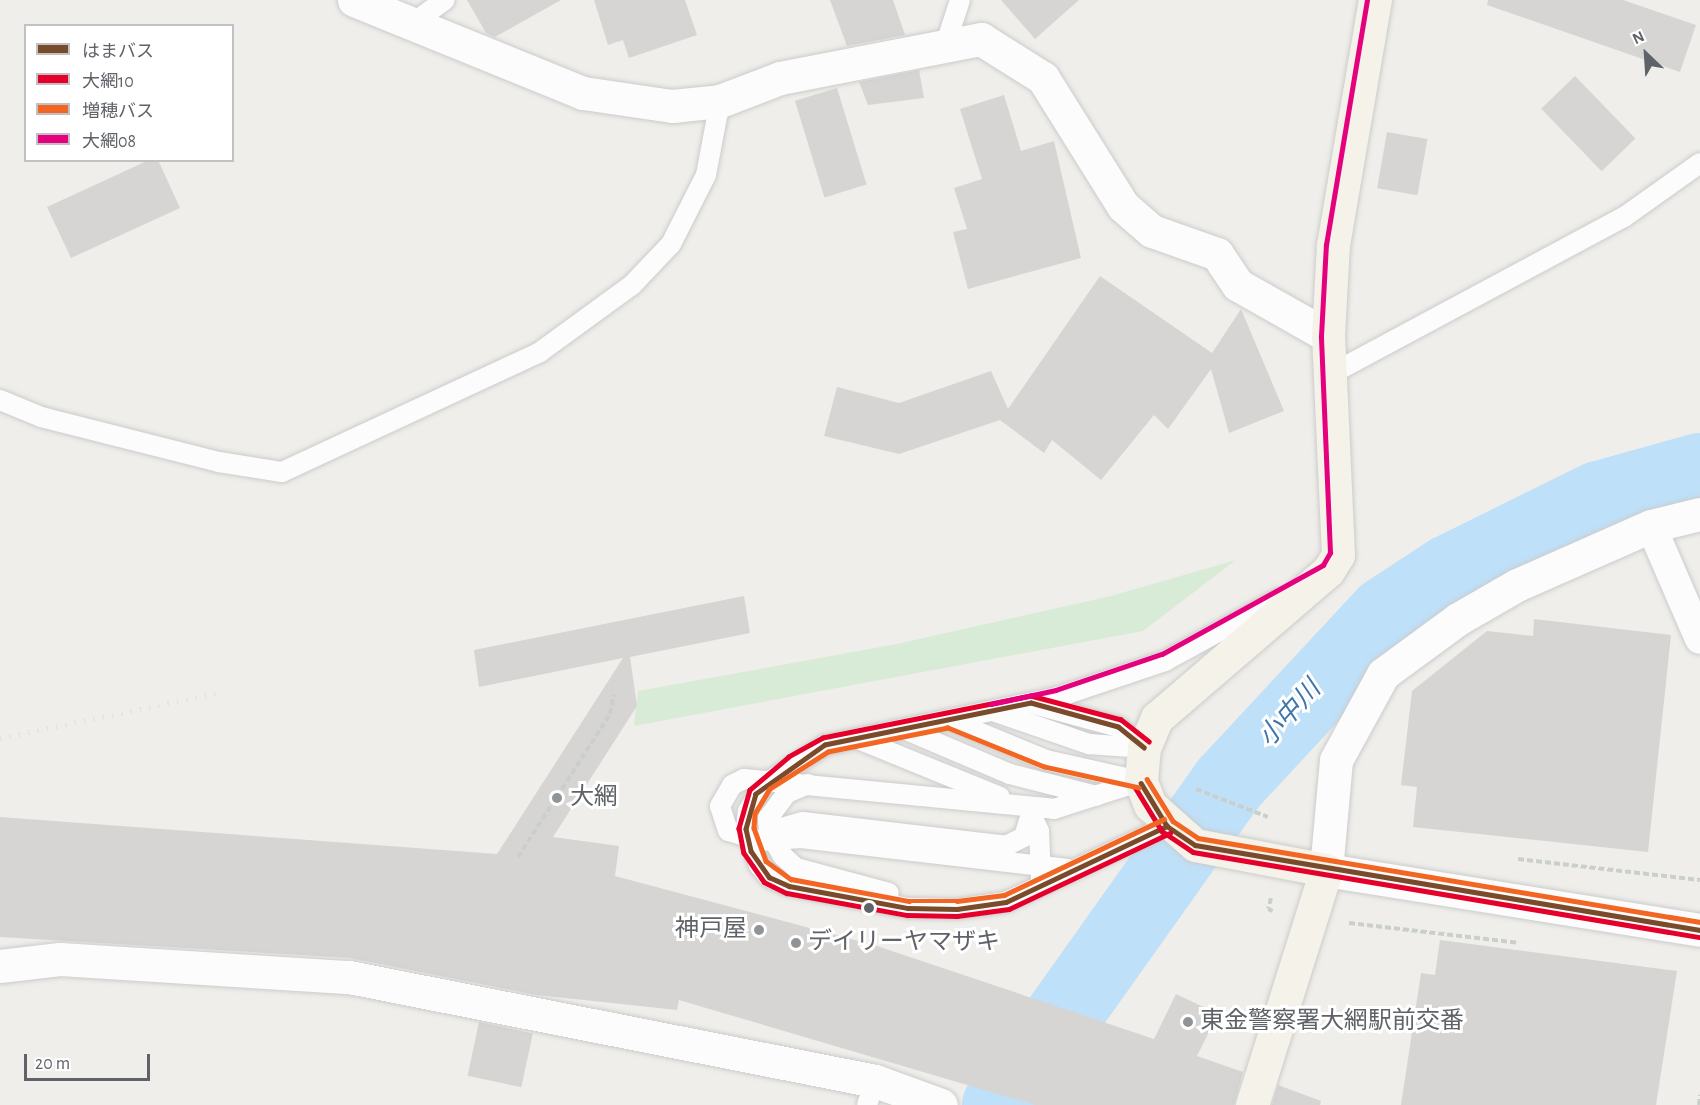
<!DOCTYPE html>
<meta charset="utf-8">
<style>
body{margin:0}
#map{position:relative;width:1700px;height:1105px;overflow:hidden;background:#efeeea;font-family:"Alegreya Sans","Noto Sans JP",sans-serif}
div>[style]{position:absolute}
.green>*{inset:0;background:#d8ebd6}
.river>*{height:76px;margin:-38px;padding:0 38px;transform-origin:38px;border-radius:38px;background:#bfe0f9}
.building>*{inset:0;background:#d6d5d3;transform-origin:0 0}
.path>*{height:4px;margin-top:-2px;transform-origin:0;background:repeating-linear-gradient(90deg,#cacfcc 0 6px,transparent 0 9px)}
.roads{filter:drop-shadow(0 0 2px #cbcccc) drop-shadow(0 0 2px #cbcccc)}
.service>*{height:20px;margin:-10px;padding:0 10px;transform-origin:10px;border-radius:10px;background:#fdfcfc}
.pedestrian>*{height:30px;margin:-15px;padding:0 15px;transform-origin:15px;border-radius:15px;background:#fdfcfc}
.minor>*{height:33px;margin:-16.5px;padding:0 16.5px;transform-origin:16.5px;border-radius:16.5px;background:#fdfcfc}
.tertiary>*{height:33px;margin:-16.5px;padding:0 16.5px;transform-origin:16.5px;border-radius:16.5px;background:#fdfcfc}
.primary>*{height:33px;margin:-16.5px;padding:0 16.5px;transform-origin:16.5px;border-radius:16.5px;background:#f4f2e9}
.rail>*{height:4.5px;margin-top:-2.25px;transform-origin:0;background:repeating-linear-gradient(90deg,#e4e4e4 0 1.5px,transparent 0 9.5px)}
.bus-1>*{height:4.5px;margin:-2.25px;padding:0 2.25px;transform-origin:2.25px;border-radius:2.25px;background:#7a4b2a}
.bus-2>*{height:4.5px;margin:-2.25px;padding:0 2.25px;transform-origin:2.25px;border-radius:2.25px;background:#e4002b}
.bus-3>*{height:4.5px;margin:-2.25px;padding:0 2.25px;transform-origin:2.25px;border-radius:2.25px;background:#f26522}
.bus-4>*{height:4.5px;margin:-2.25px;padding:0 2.25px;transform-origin:2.25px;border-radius:2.25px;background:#e5007d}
.dots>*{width:16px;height:16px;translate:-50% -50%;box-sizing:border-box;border:3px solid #fff;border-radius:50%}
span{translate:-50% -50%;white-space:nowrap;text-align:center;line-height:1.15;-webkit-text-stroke:6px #fff;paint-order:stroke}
.poi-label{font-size:24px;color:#5f6368}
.left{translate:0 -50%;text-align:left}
.right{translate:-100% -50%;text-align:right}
.water-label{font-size:26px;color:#4174aa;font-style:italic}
.legend{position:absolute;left:24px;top:24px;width:210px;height:138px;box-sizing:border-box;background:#fff;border:2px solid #bfc1c3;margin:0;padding:8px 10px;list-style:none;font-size:18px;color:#5f6368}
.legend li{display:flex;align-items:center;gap:12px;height:30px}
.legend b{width:30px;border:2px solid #bfc1c3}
.north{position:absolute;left:1616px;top:24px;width:60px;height:60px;-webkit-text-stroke:4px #fff;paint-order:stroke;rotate:335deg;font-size:16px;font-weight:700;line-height:24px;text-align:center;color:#5f6368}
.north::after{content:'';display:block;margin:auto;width:21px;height:27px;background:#5f6368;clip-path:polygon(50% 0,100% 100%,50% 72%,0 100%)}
.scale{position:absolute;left:24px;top:1054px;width:126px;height:27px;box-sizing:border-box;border:3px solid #5f6368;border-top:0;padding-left:8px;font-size:18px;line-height:21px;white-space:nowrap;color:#5f6368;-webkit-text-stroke:4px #fff;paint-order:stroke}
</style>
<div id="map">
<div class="green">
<i style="clip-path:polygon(1236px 560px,1143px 631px,634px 726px,638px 691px,897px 644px,1111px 596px)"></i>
</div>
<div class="river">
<i style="left:1000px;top:1105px;width:395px;rotate:-54.6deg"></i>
<i style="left:1229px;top:783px;width:229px;rotate:-47.1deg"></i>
<i style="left:1385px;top:615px;width:77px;rotate:-33.3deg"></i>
<i style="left:1449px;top:573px;width:167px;rotate:-26.3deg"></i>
<i style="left:1599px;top:499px;width:105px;rotate:-15.5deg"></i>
</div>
<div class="building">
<i style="clip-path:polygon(467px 0,561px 0,495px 37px,486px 33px)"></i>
<i style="clip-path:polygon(594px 0,685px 0,697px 35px,629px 58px,623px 40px,608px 45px)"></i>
<i style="clip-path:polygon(830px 0,893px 0,905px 35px,847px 46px)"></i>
<i style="clip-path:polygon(1001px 0,1079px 0,1035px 39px)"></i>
<i style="clip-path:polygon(1488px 0,1623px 0,1696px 25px,1680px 72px,1487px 5px)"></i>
<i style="clip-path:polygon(919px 70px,924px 98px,868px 105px,859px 82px)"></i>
<i style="left:1575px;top:76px;width:87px;height:47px;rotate:46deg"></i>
<i style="left:837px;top:88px;width:101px;height:44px;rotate:73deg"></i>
<i style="clip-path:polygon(1004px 95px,1021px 151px,1054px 141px,1081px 258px,968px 289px,953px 232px,967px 229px,954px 188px,982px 179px,960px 109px)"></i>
<i style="left:1387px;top:132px;width:41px;height:57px;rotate:10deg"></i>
<i style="clip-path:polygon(149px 160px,158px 160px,180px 208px,71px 258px,47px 207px)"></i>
<i style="clip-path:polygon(1100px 276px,1212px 353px,1241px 309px,1284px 411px,1229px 433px,1211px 369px,1168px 429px,1154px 415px,1101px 480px,1052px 440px,1044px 453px,1000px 420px,899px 454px,824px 436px,837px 387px,899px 403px,991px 371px,1008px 409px)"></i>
<i style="clip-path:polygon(744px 596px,750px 633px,630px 657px,637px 706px,553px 837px,619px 846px,615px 876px,877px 946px,1154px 1039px,1176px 994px,1218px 1014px,1197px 1056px,1243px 1072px,1234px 1105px,1035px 1105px,679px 1000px,677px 1010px,537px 995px,350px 958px,0 937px,0 817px,497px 854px,623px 658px,479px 687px,474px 650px)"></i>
<i style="clip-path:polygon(1534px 619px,1671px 635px,1648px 852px,1413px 827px,1417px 787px,1401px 785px,1412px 691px,1487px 631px,1533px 636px)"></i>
<i style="clip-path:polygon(1440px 940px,1677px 971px,1656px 1105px,1401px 1105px,1421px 973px,1435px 975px)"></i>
<i style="left:479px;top:1022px;width:55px;height:55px;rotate:12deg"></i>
<i style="clip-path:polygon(1278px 1085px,1321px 1101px,1320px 1105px,1272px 1105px)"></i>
</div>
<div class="path">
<i style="left:1196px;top:789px;width:77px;rotate:21.3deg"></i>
<i style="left:518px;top:857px;width:170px;rotate:-57.2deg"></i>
<i style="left:610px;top:714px;width:20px;rotate:-79deg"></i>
<i style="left:1518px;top:859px;width:183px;rotate:6.6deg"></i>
<i style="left:1271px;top:898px;width:11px;rotate:105deg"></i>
<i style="left:1268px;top:909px;width:5px;rotate:22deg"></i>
<i style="left:1349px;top:923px;width:170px;rotate:6.7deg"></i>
<i style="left:1699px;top:1105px;width:10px;rotate:-84deg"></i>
</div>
<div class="roads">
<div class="service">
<i style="left:413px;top:23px;width:39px;rotate:-36deg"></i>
<i style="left:945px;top:46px;width:48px;rotate:-71.9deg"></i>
<i style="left:1331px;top:374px;width:332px;rotate:-28.2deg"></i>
<i style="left:1624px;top:217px;width:93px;rotate:-35.4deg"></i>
<i style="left:0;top:400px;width:44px;rotate:22.5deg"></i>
<i style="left:41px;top:417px;width:184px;rotate:14.2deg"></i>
<i style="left:219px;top:462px;width:64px;rotate:9deg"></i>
<i style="left:282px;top:472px;width:285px;rotate:-24.9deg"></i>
<i style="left:540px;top:352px;width:114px;rotate:-36.1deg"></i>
<i style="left:632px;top:285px;width:57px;rotate:-46.4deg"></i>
<i style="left:671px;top:244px;width:77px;rotate:-63.1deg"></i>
<i style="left:706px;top:175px;width:75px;rotate:-79.3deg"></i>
<i style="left:1034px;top:704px;width:87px;rotate:15.3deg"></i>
<i style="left:1118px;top:727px;width:33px;rotate:39deg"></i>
<i style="left:993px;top:711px;width:102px;rotate:19deg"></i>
<i style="left:1089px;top:744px;width:55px;rotate:4.2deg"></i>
<i style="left:949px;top:720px;width:105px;rotate:22.4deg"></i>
<i style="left:1046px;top:760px;width:96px;rotate:12.6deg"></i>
<i style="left:904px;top:729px;width:115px;rotate:23deg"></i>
<i style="left:1010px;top:774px;width:89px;rotate:14.3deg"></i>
<i style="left:858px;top:739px;width:153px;rotate:22.2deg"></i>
<i style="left:808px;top:784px;width:23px;rotate:157deg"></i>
<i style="left:787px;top:793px;width:31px;rotate:127deg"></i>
<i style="left:768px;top:818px;width:14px;rotate:86deg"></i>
<i style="left:769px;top:832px;width:28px;rotate:60deg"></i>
<i style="left:783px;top:856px;width:18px;rotate:43deg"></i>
<i style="left:796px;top:868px;width:96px;rotate:15deg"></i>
<i style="left:1031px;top:814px;width:19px;rotate:65deg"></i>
<i style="left:1039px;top:831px;width:47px;rotate:87.6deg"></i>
<i style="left:1167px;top:826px;width:178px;rotate:154.7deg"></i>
<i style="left:1006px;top:902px;width:49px;rotate:171.9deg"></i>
<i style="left:957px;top:909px;width:49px;rotate:-178.8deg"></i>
<i style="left:908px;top:908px;width:121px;rotate:-169.5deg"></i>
<i style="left:789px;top:886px;width:22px;rotate:-156deg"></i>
<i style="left:769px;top:877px;width:16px;rotate:-130deg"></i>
<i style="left:759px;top:865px;width:38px;rotate:-110deg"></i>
<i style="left:746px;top:829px;width:18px;rotate:-84deg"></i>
<i style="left:748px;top:811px;width:32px;rotate:-58deg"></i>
<i style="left:765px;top:784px;width:72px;rotate:-33deg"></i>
<i style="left:825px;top:745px;width:238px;rotate:-11.6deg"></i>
<i style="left:1058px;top:697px;width:113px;rotate:-18.6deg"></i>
<i style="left:1165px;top:661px;width:131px;rotate:-28.7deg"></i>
<i style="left:771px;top:831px;width:33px;rotate:-16deg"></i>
<i style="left:803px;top:822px;width:204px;rotate:6.7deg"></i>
<i style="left:1006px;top:846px;width:20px;rotate:-27deg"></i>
<i style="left:1024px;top:837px;width:24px;rotate:-73deg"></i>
<i style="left:1068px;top:869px;width:269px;rotate:-173.4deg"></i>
<i style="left:801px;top:838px;width:40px;rotate:175.7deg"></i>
<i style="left:761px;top:841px;width:34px;rotate:-163deg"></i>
<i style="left:728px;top:831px;width:26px;rotate:-108deg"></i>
<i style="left:720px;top:806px;width:24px;rotate:-60deg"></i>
<i style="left:732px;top:785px;width:13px;rotate:-27deg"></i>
<i style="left:744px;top:779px;width:311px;rotate:5.5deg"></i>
<i style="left:1054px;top:809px;width:91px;rotate:-17.8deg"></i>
<i style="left:867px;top:1105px;width:25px;rotate:-72deg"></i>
</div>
<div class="pedestrian">
<i style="left:1651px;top:526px;width:123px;rotate:66.6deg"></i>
</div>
<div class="minor">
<i style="left:354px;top:0;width:247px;rotate:22.1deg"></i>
<i style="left:583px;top:93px;width:90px;rotate:8.3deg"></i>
<i style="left:672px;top:106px;width:48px;rotate:-5.9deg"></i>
<i style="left:720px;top:101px;width:64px;rotate:-21deg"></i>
<i style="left:780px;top:78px;width:205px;rotate:-11deg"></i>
<i style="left:981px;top:39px;width:73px;rotate:32.2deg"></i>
<i style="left:1043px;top:78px;width:151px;rotate:58deg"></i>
<i style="left:1123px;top:206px;width:38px;rotate:41deg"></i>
<i style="left:1152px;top:231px;width:69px;rotate:19.5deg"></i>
<i style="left:1217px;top:254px;width:37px;rotate:56deg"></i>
<i style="left:1238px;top:285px;width:103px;rotate:29.5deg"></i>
<i style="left:1326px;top:870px;width:110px;rotate:-84.8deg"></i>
<i style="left:1336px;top:760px;width:98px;rotate:-61.3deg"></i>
<i style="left:1383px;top:674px;width:93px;rotate:-36.3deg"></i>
<i style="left:1458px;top:619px;width:68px;rotate:-30deg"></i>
<i style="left:1517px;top:585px;width:146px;rotate:-23.8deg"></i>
<i style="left:1651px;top:526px;width:50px;rotate:-13.8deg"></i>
<i style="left:0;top:966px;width:60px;rotate:-6.7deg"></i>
<i style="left:60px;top:959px;width:290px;rotate:3.6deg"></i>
<i style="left:349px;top:977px;width:536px;rotate:11.18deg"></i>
<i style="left:875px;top:1081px;width:70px;rotate:20deg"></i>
</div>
<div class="tertiary">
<i style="left:1326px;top:870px;width:379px;rotate:9.1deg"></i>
</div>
<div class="primary">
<i style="left:1252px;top:1105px;width:246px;rotate:-72.5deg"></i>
<i style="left:1326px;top:870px;width:133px;rotate:-169.2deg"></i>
<i style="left:1195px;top:845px;width:60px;rotate:-138.4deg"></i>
<i style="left:1150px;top:805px;width:26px;rotate:-111deg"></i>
<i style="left:1141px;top:781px;width:33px;rotate:-85deg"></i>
<i style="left:1144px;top:748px;width:33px;rotate:-67deg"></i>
<i style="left:1157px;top:718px;width:225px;rotate:-40.7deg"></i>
<i style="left:1328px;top:571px;width:19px;rotate:-58deg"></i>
<i style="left:1338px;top:555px;width:219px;rotate:-92.6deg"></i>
<i style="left:1328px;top:336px;width:91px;rotate:-86.9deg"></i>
<i style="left:1333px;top:245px;width:249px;rotate:-80.3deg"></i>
</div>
</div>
<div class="rail">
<i style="left:0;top:738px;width:228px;rotate:-11.7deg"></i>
</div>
<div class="bus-1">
<i style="left:1144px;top:748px;width:33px;rotate:-141deg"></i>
<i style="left:1118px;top:727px;width:90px;rotate:-164.6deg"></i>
<i style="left:1031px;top:703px;width:210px;rotate:168.5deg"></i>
<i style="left:825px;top:745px;width:85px;rotate:144.6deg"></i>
<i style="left:756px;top:794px;width:36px;rotate:106deg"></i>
<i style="left:746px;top:829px;width:23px;rotate:77deg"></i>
<i style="left:751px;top:851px;width:32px;rotate:55deg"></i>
<i style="left:769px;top:877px;width:22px;rotate:24deg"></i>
<i style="left:789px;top:886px;width:121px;rotate:10.5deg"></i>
<i style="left:908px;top:908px;width:49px;rotate:1.2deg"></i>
<i style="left:957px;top:909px;width:49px;rotate:-8.1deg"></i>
<i style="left:1006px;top:902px;width:178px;rotate:-25.3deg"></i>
<i style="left:1141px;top:783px;width:50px;rotate:58.8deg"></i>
<i style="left:1167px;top:826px;width:34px;rotate:34deg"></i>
<i style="left:1195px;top:845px;width:512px;rotate:9.55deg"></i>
</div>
<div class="bus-2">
<i style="left:1149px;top:742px;width:36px;rotate:-142deg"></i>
<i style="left:1121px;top:720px;width:93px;rotate:-165.1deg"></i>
<i style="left:1031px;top:696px;width:212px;rotate:168.6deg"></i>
<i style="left:823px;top:738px;width:39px;rotate:151deg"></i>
<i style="left:789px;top:757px;width:51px;rotate:139.8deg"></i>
<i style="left:750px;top:790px;width:40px;rotate:106deg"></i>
<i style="left:739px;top:828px;width:25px;rotate:79deg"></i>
<i style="left:744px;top:853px;width:35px;rotate:55deg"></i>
<i style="left:764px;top:882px;width:25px;rotate:26deg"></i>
<i style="left:787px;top:893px;width:122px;rotate:10.4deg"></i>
<i style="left:907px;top:915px;width:50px;rotate:1.1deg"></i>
<i style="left:957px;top:916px;width:52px;rotate:-7.7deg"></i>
<i style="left:1009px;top:909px;width:178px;rotate:-25.3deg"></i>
<i style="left:1135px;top:787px;width:52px;rotate:58.5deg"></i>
<i style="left:1162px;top:831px;width:37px;rotate:34deg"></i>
<i style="left:1193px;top:852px;width:513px;rotate:9.54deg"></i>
</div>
<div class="bus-3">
<i style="left:1147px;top:779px;width:49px;rotate:58.2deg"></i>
<i style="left:1173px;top:821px;width:30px;rotate:34deg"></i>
<i style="left:1198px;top:838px;width:509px;rotate:9.5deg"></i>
<i style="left:1139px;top:788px;width:97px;rotate:-167.5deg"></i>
<i style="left:1044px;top:767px;width:104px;rotate:-157.9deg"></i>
<i style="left:948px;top:728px;width:122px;rotate:168.7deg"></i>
<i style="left:828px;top:752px;width:69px;rotate:147.5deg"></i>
<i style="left:770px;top:789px;width:29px;rotate:121deg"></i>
<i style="left:755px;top:814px;width:14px;rotate:94deg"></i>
<i style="left:754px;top:828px;width:35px;rotate:70deg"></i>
<i style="left:766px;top:861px;width:31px;rotate:36deg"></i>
<i style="left:791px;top:879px;width:120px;rotate:10.6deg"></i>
<i style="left:909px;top:901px;width:48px"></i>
<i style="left:957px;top:901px;width:47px;rotate:-7.3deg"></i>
<i style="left:1004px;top:895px;width:177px;rotate:-25.4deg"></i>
</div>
<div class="bus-4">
<i style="left:991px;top:704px;width:66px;rotate:-12.2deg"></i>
<i style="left:1056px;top:690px;width:112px;rotate:-18.8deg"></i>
<i style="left:1162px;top:654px;width:184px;rotate:-28.9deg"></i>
<i style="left:1323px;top:565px;width:14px;rotate:-60deg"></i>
<i style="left:1330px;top:553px;width:217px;rotate:-92.4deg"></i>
<i style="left:1321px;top:336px;width:91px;rotate:-86.9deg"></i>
<i style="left:1326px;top:245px;width:248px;rotate:-80.5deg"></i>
</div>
<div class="dots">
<i style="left:557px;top:798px;background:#919496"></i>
<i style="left:869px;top:908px;background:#5f6368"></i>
<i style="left:759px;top:930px;background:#919496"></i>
<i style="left:796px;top:943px;background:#919496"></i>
<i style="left:1188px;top:1022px;background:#919496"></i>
</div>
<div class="poi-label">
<span class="left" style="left:570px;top:798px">大網</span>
<span class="right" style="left:747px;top:930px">神戸屋</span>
<span class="left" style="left:808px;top:943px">デイリーヤマザキ</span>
<span class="left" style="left:1200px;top:1022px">東金警察署大網駅前交番</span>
</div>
<div class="water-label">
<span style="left:1290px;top:714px;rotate:-48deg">小中川</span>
</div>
<ul class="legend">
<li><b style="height:8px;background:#7a4b2a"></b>はまバス</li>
<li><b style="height:8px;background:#e4002b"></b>大網10</li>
<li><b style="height:8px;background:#f26522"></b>増穂バス</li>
<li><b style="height:8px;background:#e5007d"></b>大網08</li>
</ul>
<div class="north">N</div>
<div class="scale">20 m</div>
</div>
